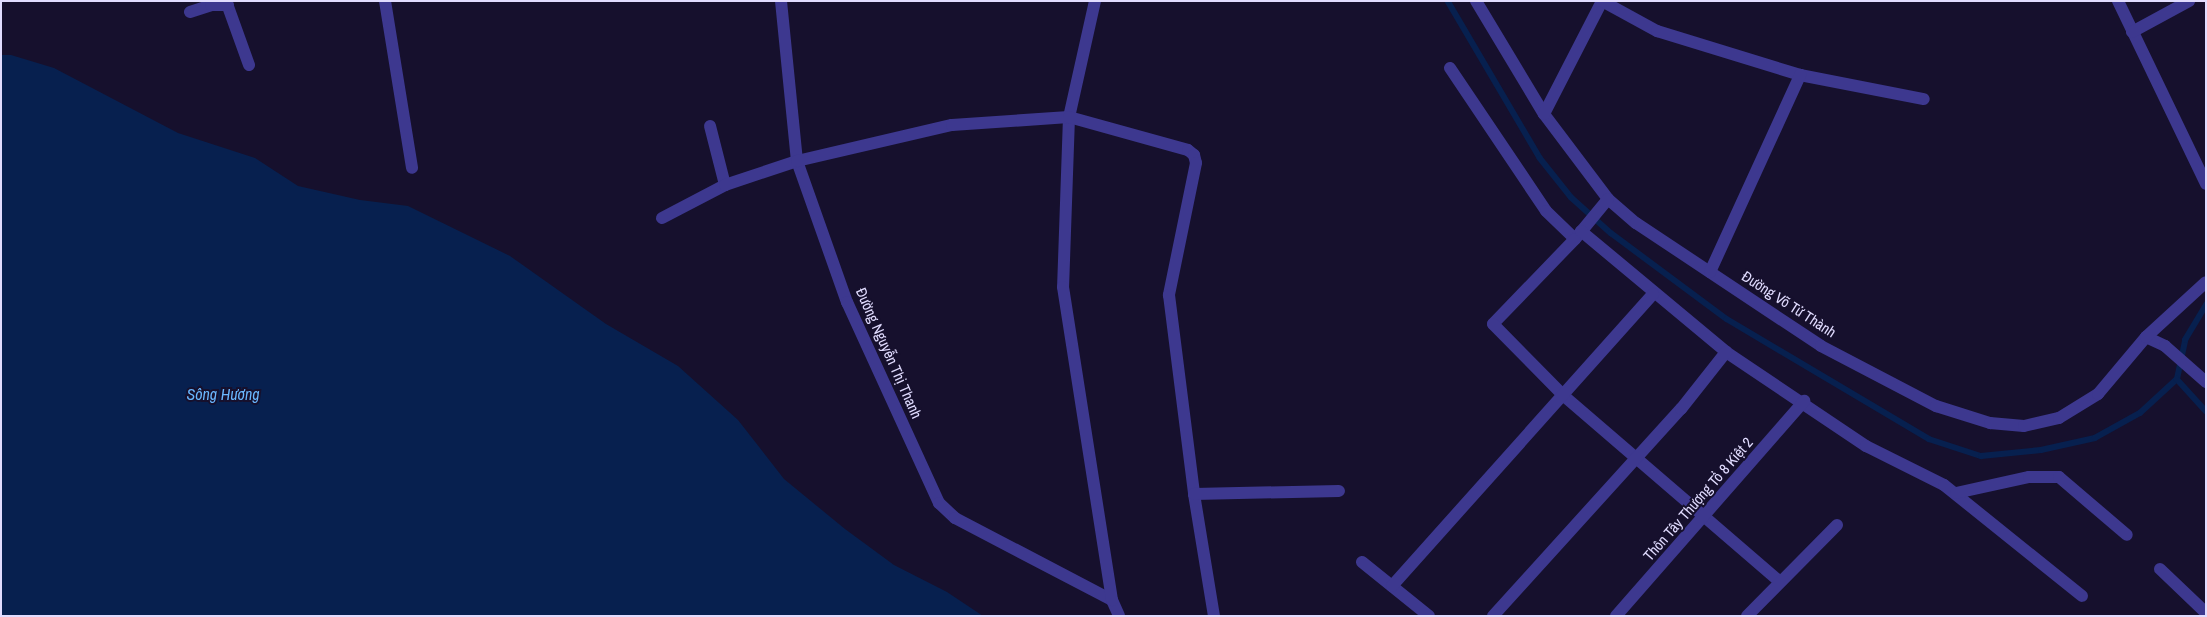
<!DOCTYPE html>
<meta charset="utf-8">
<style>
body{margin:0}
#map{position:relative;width:2207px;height:617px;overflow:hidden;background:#16102d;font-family:"Archivo Narrow",sans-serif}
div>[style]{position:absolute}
.water>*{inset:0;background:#07204f}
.stream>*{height:5.5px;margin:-2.75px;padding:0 2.75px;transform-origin:2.75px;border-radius:2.75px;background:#07204f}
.minor>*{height:12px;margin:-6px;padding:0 6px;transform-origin:6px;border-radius:6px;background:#3d388f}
span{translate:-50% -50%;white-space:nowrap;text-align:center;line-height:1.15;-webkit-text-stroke:4px #16102d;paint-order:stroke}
.street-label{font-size:15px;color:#e1dcff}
.water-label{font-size:16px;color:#6ab7ff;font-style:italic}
.frame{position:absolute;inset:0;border:2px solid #e1dcff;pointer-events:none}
</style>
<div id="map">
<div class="water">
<i style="clip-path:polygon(1px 55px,11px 55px,54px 68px,178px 133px,255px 158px,298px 186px,360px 200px,408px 206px,510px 256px,606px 324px,678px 366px,738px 420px,784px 479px,845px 529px,894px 565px,947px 592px,983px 616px,1px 616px)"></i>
</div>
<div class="stream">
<i style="left:1448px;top:1px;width:182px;rotate:59.6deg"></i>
<i style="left:1540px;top:158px;width:50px;rotate:51.5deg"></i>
<i style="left:1571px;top:197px;width:54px;rotate:42deg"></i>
<i style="left:1611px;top:233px;width:144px;rotate:36.6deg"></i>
<i style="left:1727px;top:319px;width:235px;rotate:30.7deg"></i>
<i style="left:1929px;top:439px;width:55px;rotate:18.1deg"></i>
<i style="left:1981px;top:456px;width:60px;rotate:-5.7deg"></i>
<i style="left:2041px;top:450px;width:55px;rotate:-12.5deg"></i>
<i style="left:2095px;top:438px;width:51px;rotate:-29.1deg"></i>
<i style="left:2140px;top:413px;width:50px;rotate:-42.6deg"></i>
<i style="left:2177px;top:379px;width:40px;rotate:-78deg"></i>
<i style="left:2185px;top:340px;width:41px;rotate:-59deg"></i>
<i style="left:2177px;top:379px;width:43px;rotate:47.8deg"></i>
</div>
<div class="minor">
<i style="left:226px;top:1px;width:68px;rotate:70.2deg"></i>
<i style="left:385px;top:1px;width:169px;rotate:80.8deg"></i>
<i style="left:781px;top:1px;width:161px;rotate:84.3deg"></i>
<i style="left:797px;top:161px;width:150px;rotate:70.5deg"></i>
<i style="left:847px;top:302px;width:221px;rotate:65.4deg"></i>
<i style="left:939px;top:503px;width:22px;rotate:43deg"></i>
<i style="left:955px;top:518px;width:177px;rotate:27.6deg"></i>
<i style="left:1112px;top:600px;width:17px;rotate:66deg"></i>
<i style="left:1095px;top:1px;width:119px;rotate:102.6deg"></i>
<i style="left:1069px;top:117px;width:170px;rotate:92deg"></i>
<i style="left:1063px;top:287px;width:317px;rotate:81.1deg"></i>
<i style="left:1476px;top:1px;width:132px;rotate:59deg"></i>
<i style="left:1544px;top:114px;width:106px;rotate:53deg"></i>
<i style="left:1608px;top:199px;width:37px;rotate:41deg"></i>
<i style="left:1636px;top:223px;width:222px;rotate:33.6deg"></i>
<i style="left:1821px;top:346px;width:130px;rotate:27.6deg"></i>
<i style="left:1936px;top:406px;width:57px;rotate:17.5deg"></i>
<i style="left:1990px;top:423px;width:34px;rotate:5deg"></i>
<i style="left:2024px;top:426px;width:36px;rotate:-13deg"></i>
<i style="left:2059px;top:418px;width:46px;rotate:-31.6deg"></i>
<i style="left:2098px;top:394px;width:75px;rotate:-49.9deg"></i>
<i style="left:2146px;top:337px;width:21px;rotate:25deg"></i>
<i style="left:2165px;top:346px;width:55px;rotate:41.3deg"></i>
<i style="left:2118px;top:1px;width:203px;rotate:64.3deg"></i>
<i style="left:190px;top:12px;width:22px;rotate:-18deg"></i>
<i style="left:211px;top:5px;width:17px"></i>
<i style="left:2132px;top:32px;width:65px;rotate:-28.5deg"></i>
<i style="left:1450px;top:68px;width:172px;rotate:56.1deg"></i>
<i style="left:1546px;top:211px;width:40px;rotate:44deg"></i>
<i style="left:1544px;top:114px;width:127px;rotate:-62.8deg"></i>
<i style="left:1602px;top:1px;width:63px;rotate:28.6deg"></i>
<i style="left:1657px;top:31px;width:150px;rotate:17.1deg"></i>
<i style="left:1800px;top:75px;width:126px;rotate:11deg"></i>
<i style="left:710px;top:126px;width:61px;rotate:75.7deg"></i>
<i style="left:1608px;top:199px;width:52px;rotate:129.5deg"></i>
<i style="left:1575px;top:239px;width:118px;rotate:134deg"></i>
<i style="left:1493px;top:324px;width:101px;rotate:45.4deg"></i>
<i style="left:1564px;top:396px;width:285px;rotate:40.7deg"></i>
<i style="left:662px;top:218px;width:71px;rotate:-27.6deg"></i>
<i style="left:725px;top:185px;width:76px;rotate:-18.4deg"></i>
<i style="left:797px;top:161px;width:159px;rotate:-13.1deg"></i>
<i style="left:952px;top:125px;width:117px;rotate:-3.9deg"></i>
<i style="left:1069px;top:117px;width:123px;rotate:15.5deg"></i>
<i style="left:1188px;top:150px;width:8px;rotate:40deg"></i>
<i style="left:1194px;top:155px;width:8px;rotate:76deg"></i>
<i style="left:1196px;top:163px;width:135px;rotate:101.6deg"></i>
<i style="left:1169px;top:295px;width:201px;rotate:82.8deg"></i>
<i style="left:1194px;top:494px;width:124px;rotate:80.7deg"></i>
<i style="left:1581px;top:231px;width:189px;rotate:39.8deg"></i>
<i style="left:1726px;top:352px;width:169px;rotate:33.9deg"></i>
<i style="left:1866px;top:446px;width:87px;rotate:26.6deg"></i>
<i style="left:1944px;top:485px;width:177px;rotate:38.8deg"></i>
<i style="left:1710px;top:272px;width:217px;rotate:-65.4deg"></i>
<i style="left:2146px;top:337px;width:81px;rotate:-42.5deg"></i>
<i style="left:1956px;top:493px;width:75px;rotate:-12.4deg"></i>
<i style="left:2029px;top:477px;width:30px"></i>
<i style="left:2059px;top:477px;width:89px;rotate:40.5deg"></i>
<i style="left:1194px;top:494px;width:145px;rotate:-1.2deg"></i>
<i style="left:1362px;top:562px;width:86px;rotate:38.9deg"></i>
<i style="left:2160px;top:569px;width:64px;rotate:43.7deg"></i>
<i style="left:1392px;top:586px;width:392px;rotate:-48.2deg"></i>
<i style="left:1493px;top:616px;width:280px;rotate:-47.8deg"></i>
<i style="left:1681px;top:409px;width:73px;rotate:-51.7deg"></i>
<i style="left:1616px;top:616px;width:286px;rotate:-48.8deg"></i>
<i style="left:1747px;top:616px;width:128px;rotate:-45.3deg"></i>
</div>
<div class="street-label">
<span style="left:1789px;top:304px;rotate:33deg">Đường Võ Tử Thành</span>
<span style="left:889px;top:353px;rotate:66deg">Đường Nguyễn Thị Thanh</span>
<span style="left:1698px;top:499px;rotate:-49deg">Thôn Tây Thượng Tổ 8 Kiệt 2</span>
</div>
<div class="water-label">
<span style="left:223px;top:394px">Sông Hương</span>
</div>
<div class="frame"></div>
</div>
